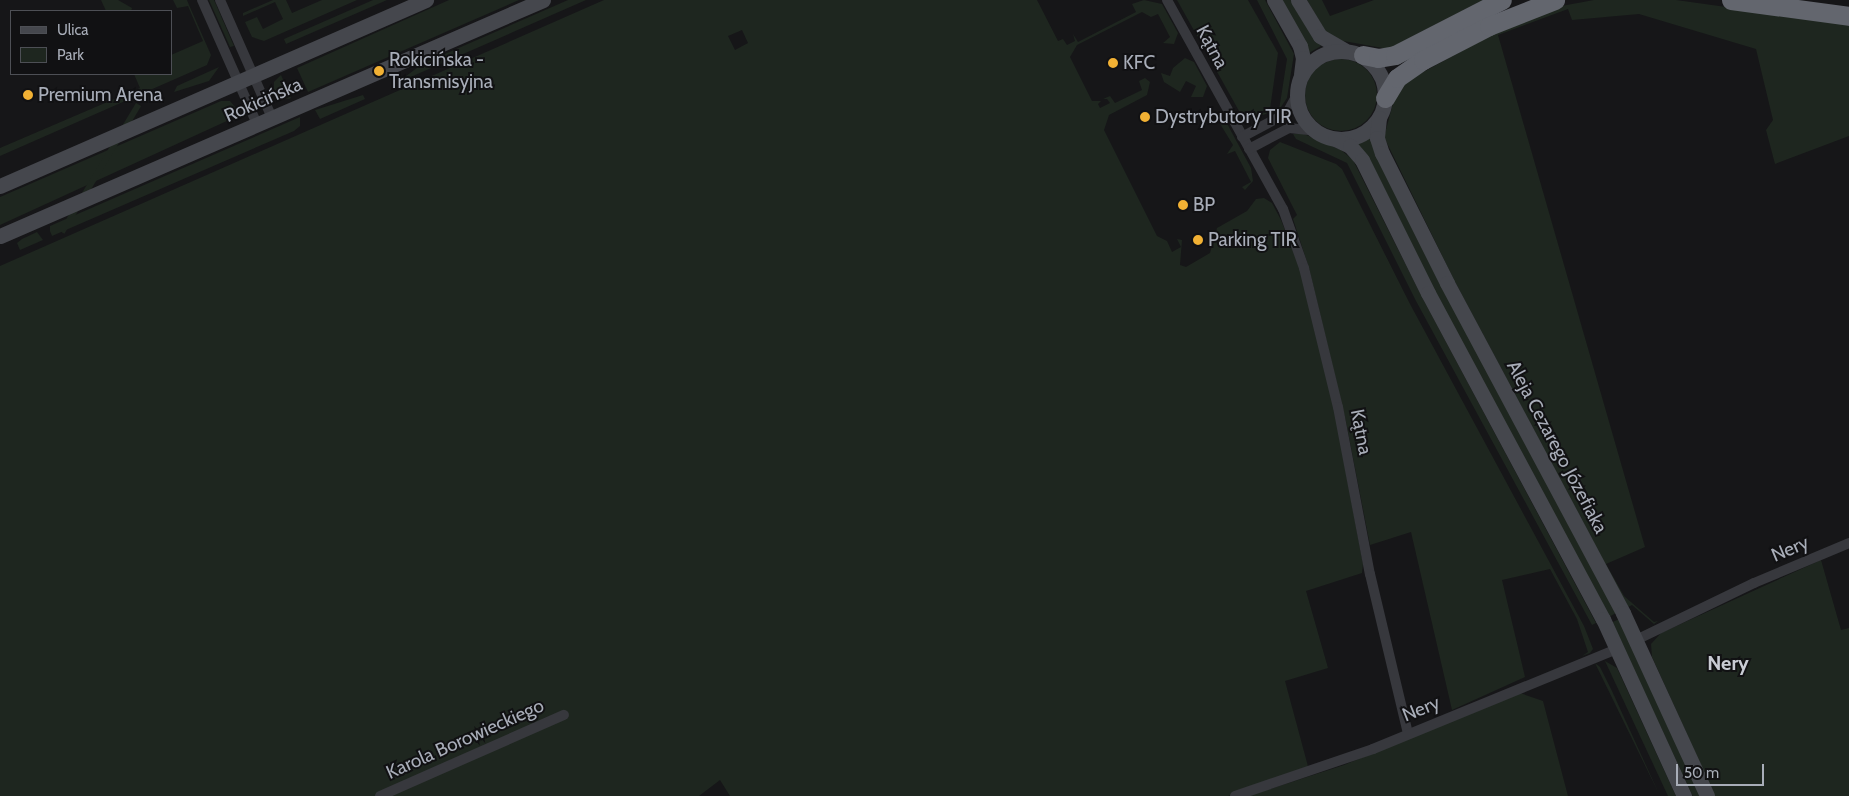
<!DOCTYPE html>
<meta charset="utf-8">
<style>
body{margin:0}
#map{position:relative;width:1849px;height:796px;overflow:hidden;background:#161618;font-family:Cabin,sans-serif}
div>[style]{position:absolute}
.green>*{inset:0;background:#1e261f;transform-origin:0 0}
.round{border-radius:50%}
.street>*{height:10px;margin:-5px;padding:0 5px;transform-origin:5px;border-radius:5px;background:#37383d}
.secondary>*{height:15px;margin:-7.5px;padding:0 7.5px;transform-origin:7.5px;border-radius:7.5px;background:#45474d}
.secondary>.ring{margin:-7.5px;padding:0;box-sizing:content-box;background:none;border:15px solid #45474d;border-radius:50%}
.highway>*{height:19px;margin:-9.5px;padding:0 9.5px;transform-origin:9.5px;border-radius:9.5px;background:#63666e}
.dots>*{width:14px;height:14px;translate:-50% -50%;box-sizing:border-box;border:2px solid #111113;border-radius:50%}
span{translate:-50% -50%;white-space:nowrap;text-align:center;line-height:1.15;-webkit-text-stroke:4px #111113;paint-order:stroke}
.street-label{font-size:19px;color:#a8adb8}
.poi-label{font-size:19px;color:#a8adb8}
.left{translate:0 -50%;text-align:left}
.neighbourhood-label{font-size:20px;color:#c9ccd4;font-weight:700}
.legend{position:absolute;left:10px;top:10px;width:162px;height:65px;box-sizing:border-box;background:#111113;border:1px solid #4d4f55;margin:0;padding:6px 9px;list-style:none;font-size:15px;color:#a8adb8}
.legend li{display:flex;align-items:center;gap:10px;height:25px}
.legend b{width:25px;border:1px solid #4d4f55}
.scale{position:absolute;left:1676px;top:764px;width:88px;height:22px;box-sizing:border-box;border:2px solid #a8adb8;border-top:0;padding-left:6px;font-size:15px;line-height:18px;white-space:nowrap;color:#a8adb8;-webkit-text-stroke:4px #111113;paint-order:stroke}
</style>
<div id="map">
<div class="green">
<i style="clip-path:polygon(101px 0,118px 0,132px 8px,131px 11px,106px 11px)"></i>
<i style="clip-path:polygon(173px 0,187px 0,189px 5px,211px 55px,207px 65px,0 156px,0 148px,140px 88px,134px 74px,171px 74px,171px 55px,203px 41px,188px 6px,177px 8px)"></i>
<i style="clip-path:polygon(209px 0,214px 0,234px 46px,230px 47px)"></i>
<i style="clip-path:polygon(273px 0,286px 0,292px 13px,322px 0,357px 0,264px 41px,252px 37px,245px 22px,257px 17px,263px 29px,283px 19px,275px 2px,243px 16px,243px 13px)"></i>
<i style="clip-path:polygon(373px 0,387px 0,286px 44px,284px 39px)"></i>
<i style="clip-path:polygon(449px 0,519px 0,308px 92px,297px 68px)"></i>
<i style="clip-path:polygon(568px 0,586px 0,397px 83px,422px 64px)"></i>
<i style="clip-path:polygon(evenodd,604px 0,1037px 0,1058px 41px,1063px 39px,1067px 45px,1075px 41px,1073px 34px,1078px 42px,1136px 12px,1132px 4px,1144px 0,1162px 4px,1178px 33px,1174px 44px,1163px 43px,1170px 37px,1158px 14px,1151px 17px,1142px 12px,1077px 45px,1070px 57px,1092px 101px,1101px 101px,1098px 104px,1100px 108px,1110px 103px,1107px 99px,1103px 99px,1110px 96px,1115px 103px,1142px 90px,1139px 81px,1145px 78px,1150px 82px,1147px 95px,1109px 115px,1104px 130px,1157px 236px,1167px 241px,1172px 252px,1181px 247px,1177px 239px,1182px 240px,1180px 265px,1186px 267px,1210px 253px,1217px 228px,1247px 211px,1256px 199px,1264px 198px,1272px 203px,1281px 220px,1300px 268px,1332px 397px,1363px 564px,1362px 573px,1306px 591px,1328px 668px,1285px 681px,1309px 770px,1228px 796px,730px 796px,720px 780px,699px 796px,0 796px,0 266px,604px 0,742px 30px,748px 43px,735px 50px,728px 36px,742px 30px)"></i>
<i style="clip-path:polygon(1177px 0,1248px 0,1278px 53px,1270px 109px,1266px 114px,1252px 118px,1239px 111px)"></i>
<i style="clip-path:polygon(1257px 0,1265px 0,1294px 54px,1287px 98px,1279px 110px,1287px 59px)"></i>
<i style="clip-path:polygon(1281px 0,1291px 0,1321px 46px,1309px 53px)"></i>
<i style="clip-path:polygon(1307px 0,1322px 0,1330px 16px,1374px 0,1483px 0,1388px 49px,1338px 40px,1326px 32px)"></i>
<i style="clip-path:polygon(1594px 0,1676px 0,1849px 24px,1849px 136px,1775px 164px,1766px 130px,1773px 120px,1756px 49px,1639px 14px,1572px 20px,1568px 9px,1498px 35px,1645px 547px,1606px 564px,1624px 596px,1654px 622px,1658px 621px,1654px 624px,1632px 605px,1628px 607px,1454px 280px,1384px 137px,1395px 96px,1403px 83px,1510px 25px,1556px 7px)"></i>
<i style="clip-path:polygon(1185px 58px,1194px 62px,1207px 86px,1203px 97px,1191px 97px,1196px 86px,1186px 81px,1180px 92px,1164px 82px,1161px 73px,1170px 76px,1173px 68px)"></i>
<i class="round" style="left:1305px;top:59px;width:72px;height:72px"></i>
<i style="clip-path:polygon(219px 67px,209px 81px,174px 92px,177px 86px)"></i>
<i style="clip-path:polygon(281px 75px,291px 98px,289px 99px,280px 97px,274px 89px,274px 82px)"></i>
<i style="clip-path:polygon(363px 95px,365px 99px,320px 119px,315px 110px)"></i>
<i style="clip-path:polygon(221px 101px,230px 101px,235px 107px,235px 113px,229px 120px,0 225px,0 197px)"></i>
<i style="left:136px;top:103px;width:6px;height:149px;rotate:31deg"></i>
<i style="clip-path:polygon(1211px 109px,1224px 118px,1251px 168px,1253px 181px,1245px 190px,1242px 187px,1251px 182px,1235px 151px,1227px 154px,1233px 145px)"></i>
<i style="clip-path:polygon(300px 117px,300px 126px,294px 131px,52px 236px,50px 231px,50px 226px)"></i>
<i style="clip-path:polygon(1293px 134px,1304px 134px,1341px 150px,1353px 160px,1422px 297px,1596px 623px,1592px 625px,1416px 301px,1347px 163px,1296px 139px)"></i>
<i style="clip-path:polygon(1370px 138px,1616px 613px,1609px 617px,1434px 290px,1358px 144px)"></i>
<i style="clip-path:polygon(1280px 142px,1336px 164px,1342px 169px,1410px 304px,1584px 626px,1593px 649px,1590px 653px,1582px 656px,1588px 652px,1577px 619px,1550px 569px,1502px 580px,1525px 677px,1452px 710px,1411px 532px,1370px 545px,1346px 422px,1309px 268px,1293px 219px,1297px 215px,1268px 158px,1270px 150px)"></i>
<i style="clip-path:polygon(37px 232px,43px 240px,20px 250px,17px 243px,22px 239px)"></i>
<i style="clip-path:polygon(1821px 560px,1841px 630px,1849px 628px,1849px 796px,1715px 796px,1652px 657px,1651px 644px,1661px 633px)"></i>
<i style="left:1619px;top:619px;width:195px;height:8px;rotate:65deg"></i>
<i style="clip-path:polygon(1605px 661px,1617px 668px,1676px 796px,1668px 796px)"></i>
<i style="clip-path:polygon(1595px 663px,1600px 667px,1612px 691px,1660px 796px)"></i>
<i style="clip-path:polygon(1520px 693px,1543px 701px,1568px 796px,1248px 796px,1344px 765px)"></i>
</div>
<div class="street">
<i style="left:202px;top:0;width:136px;rotate:66.1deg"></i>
<i style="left:220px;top:0;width:129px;rotate:66.2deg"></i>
<i style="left:1167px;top:0;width:239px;rotate:61deg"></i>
<i style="left:1283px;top:209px;width:63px;rotate:70.4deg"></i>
<i style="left:1304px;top:268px;width:143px;rotate:76.3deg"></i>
<i style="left:1338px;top:407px;width:170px;rotate:79.2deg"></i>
<i style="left:1370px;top:574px;width:163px;rotate:76.6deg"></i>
<i style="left:1242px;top:137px;width:51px;rotate:-28.1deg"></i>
<i style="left:1287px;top:113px;width:18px;rotate:-61deg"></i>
<i style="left:1249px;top:149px;width:45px;rotate:-27.7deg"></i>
<i style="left:1289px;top:128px;width:27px;rotate:6deg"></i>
<i style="left:1636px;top:640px;width:131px;rotate:-25.8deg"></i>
<i style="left:1754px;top:583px;width:103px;rotate:-22.8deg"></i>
<i style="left:380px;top:796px;width:201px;rotate:-23.8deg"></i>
<i style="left:1235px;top:796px;width:146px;rotate:-18.8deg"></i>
<i style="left:1373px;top:749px;width:264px;rotate:-22.3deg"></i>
</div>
<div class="secondary">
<i style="left:1274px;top:0;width:53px;rotate:60.5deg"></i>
<i style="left:1300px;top:46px;width:12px;rotate:76deg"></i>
<i style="left:1303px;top:58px;width:16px;rotate:97deg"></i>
<i style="left:1298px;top:0;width:42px;rotate:58.6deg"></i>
<i style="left:1320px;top:36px;width:28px;rotate:30deg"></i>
<i class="ring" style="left:1297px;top:51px;width:73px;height:73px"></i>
<i style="left:1379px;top:118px;width:20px;rotate:96deg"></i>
<i style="left:1377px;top:138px;width:16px;rotate:72deg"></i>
<i style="left:1382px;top:153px;width:145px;rotate:63.4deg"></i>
<i style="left:1447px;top:283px;width:374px;rotate:61.9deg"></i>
<i style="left:1623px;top:613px;width:201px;rotate:65.3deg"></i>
<i style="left:1335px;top:139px;width:17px;rotate:25deg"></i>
<i style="left:1350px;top:146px;width:18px;rotate:49deg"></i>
<i style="left:1362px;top:160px;width:148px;rotate:63.6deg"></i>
<i style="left:1428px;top:293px;width:370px;rotate:61.8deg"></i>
<i style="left:1603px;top:619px;width:195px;rotate:65.4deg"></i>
<i style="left:0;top:186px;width:465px;rotate:-23.6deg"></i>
<i style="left:0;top:236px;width:592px;rotate:-23.49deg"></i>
</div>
<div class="highway">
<i style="left:1731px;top:0;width:119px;rotate:7.7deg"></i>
<i style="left:1363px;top:55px;width:15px;rotate:11deg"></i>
<i style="left:1378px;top:58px;width:17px;rotate:-10deg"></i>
<i style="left:1395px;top:55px;width:120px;rotate:-27.2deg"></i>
<i style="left:1385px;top:98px;width:23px;rotate:-59deg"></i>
<i style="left:1397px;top:78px;width:32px;rotate:-35deg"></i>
<i style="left:1423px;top:60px;width:74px;rotate:-27.3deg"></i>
<i style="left:1489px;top:26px;width:71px;rotate:-21.5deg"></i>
</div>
<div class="dots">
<i style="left:1113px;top:63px;background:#f2b134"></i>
<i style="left:379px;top:71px;background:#f2b134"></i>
<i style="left:28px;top:95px;background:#f2b134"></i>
<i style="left:1145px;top:117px;background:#f2b134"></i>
<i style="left:1183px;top:205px;background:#f2b134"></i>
<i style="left:1198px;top:240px;background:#f2b134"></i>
</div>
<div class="street-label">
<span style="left:1212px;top:47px;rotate:62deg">Kątna</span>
<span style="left:263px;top:100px;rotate:-24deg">Rokicińska</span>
<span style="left:1361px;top:432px;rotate:79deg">Kątna</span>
<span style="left:1557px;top:447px;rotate:62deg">Aleja Cezarego Józefiaka</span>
<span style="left:1790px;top:549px;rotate:-23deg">Nery</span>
<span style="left:1421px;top:709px;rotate:-22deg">Nery</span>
<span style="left:465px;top:739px;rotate:-24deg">Karola Borowieckiego</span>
</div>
<div class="poi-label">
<span class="left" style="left:389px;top:71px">Rokicińska -<br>Transmisyjna</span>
<span class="left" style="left:1123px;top:63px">KFC</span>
<span class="left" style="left:38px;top:95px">Premium Arena</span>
<span class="left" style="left:1155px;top:117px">Dystrybutory TIR</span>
<span class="left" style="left:1193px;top:205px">BP</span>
<span class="left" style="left:1208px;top:240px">Parking TIR</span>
</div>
<div class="neighbourhood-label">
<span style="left:1728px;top:663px">Nery</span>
</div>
<ul class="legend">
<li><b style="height:6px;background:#45474d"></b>Ulica</li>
<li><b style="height:14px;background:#1e261f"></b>Park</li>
</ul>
<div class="scale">50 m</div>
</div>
